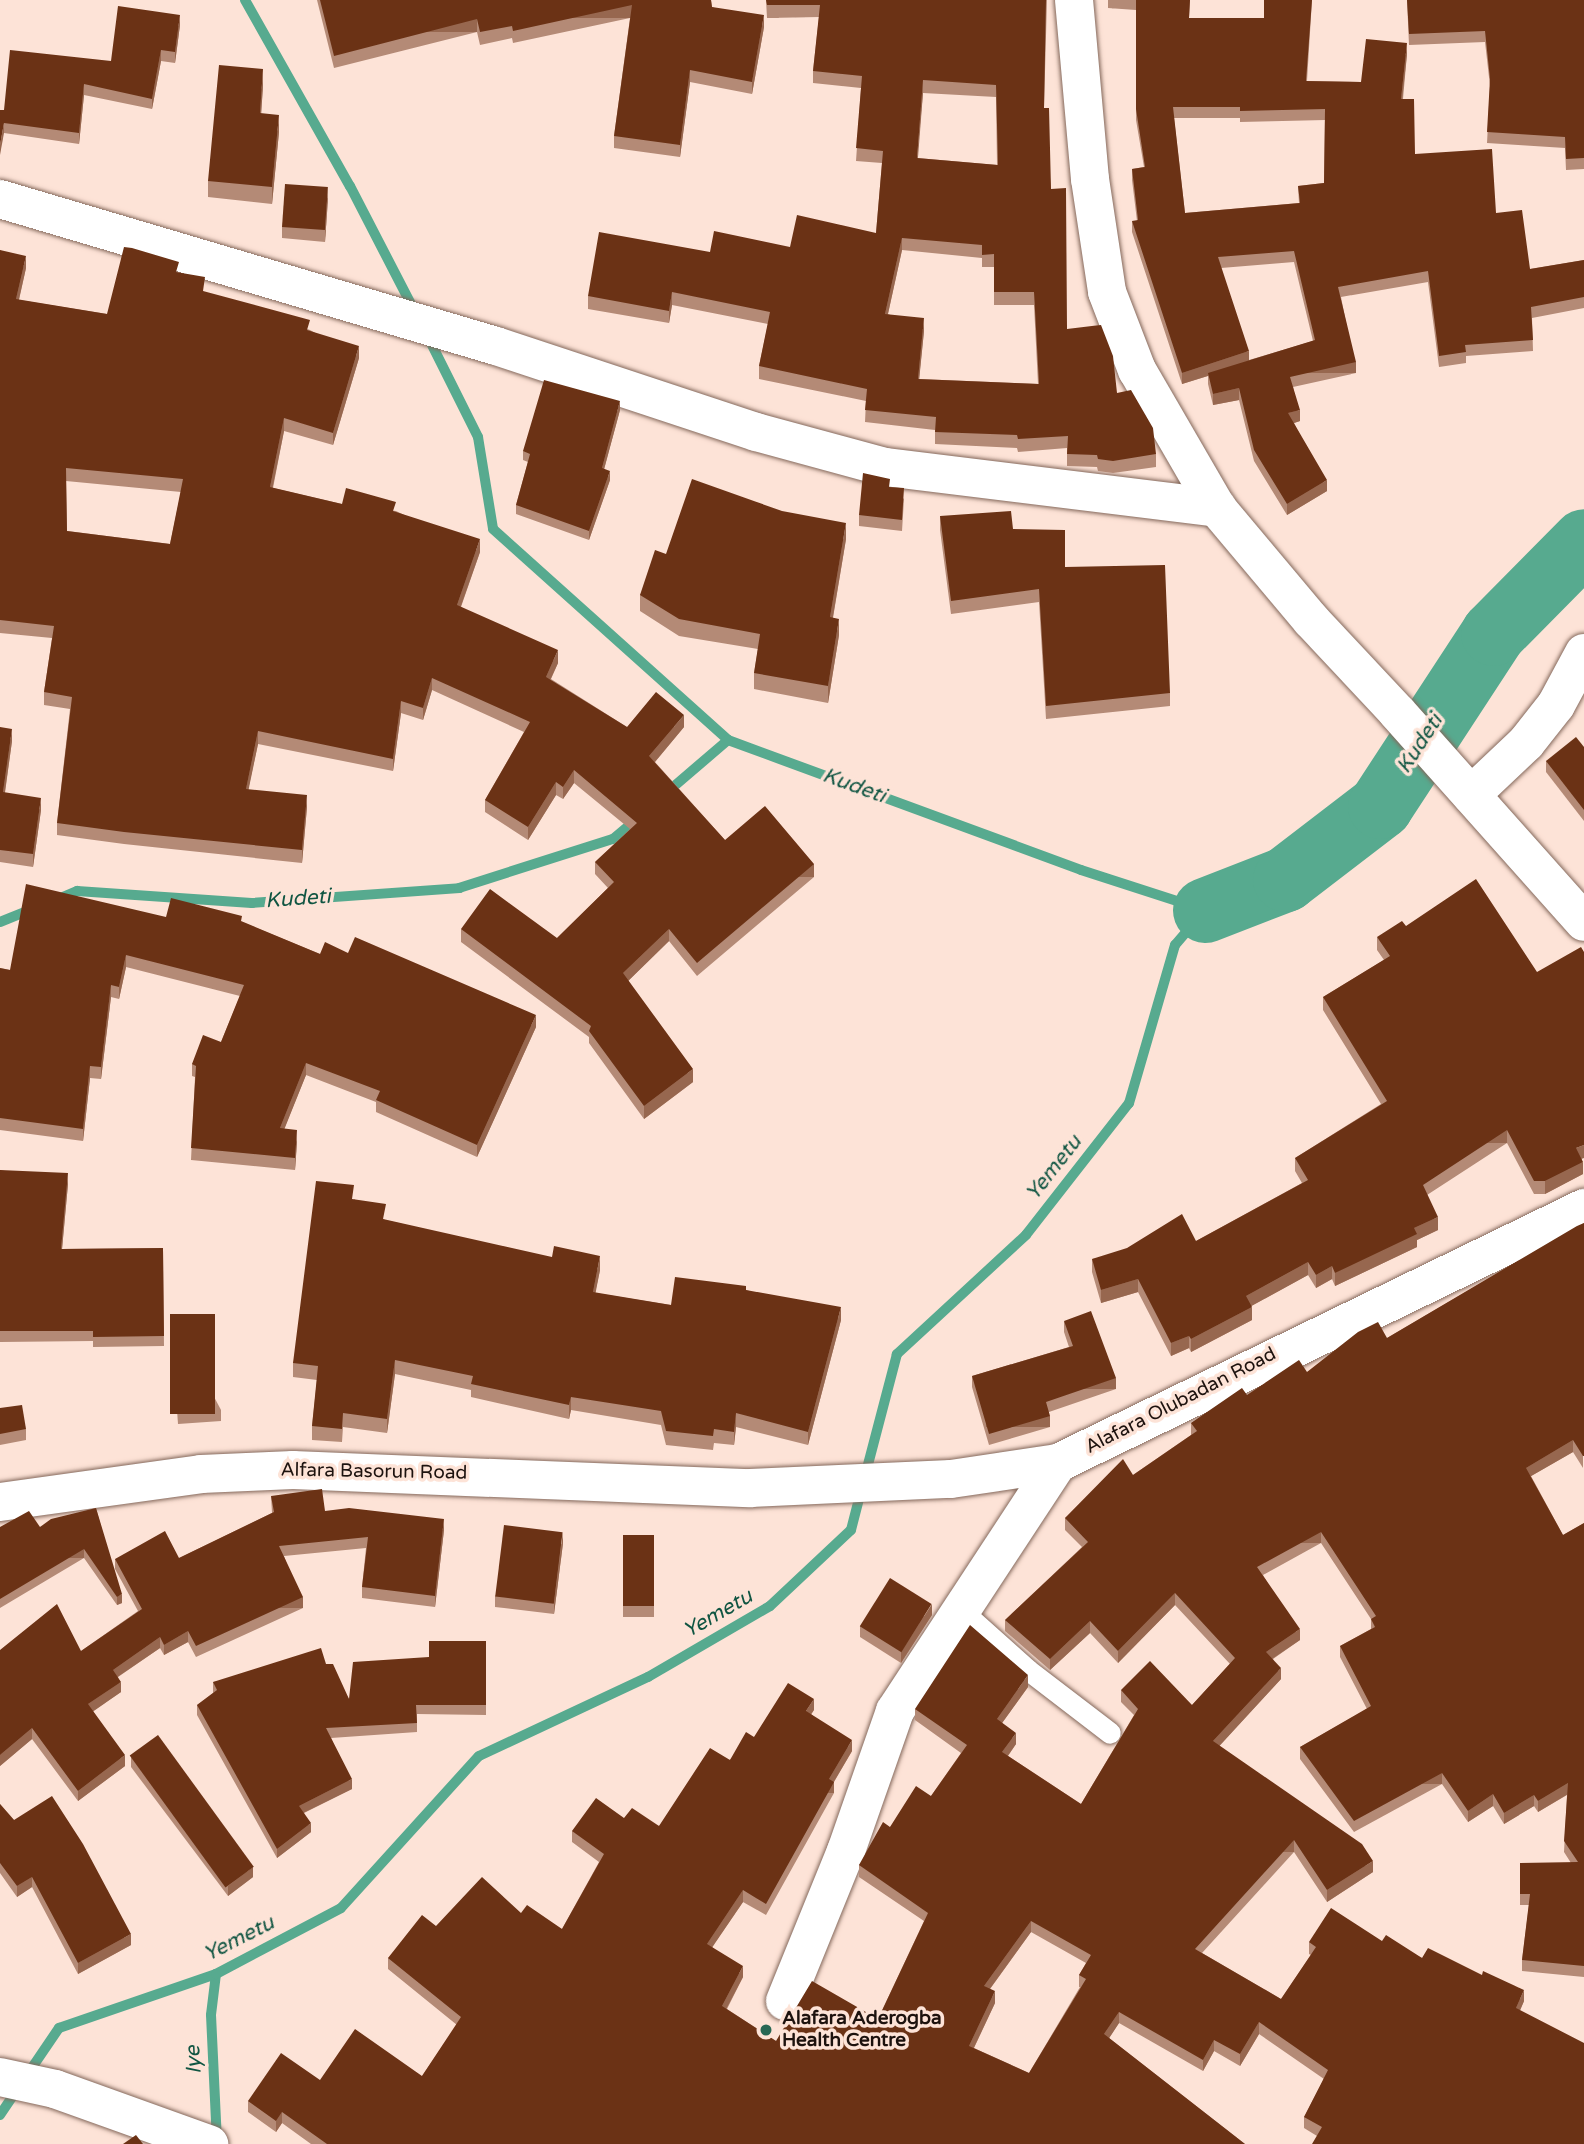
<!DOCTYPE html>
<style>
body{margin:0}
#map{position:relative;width:1584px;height:2144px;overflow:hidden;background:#fde3d7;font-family:"Varela Round",sans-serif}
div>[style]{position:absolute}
.stream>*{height:10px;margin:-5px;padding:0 5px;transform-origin:5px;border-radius:5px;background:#57aa8f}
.river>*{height:65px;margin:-32.5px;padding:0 32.5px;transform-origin:32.5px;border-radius:32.5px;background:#57aa8f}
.roads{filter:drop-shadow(0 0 2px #84685b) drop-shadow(0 0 2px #84685b)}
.lane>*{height:21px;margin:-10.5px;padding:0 10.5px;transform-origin:10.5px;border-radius:10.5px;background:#fff}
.street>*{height:38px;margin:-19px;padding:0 19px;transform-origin:19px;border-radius:19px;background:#fff}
.secondary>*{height:38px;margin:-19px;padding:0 19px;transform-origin:19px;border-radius:19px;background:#fff}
.wall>*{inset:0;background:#b48a76;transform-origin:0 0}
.shaded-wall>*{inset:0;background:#97674f;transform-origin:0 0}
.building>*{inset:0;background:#6b3215;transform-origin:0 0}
.dots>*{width:19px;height:19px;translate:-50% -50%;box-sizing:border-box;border:4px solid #fde3d7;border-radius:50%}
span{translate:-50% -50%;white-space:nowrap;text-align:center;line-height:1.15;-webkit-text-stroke:7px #fde3d7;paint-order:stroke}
.street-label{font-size:19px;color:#1d120e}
.poi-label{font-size:19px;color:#1d120e;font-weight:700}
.left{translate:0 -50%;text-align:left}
.water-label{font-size:21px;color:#105542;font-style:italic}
</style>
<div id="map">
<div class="stream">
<i style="left:245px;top:0;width:214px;rotate:60.6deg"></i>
<i style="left:350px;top:186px;width:140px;rotate:62.7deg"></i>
<i style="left:428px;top:337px;width:112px;rotate:63.4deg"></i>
<i style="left:478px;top:437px;width:93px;rotate:80.7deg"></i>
<i style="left:493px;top:529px;width:316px;rotate:41.9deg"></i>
<i style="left:728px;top:740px;width:376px;rotate:20.2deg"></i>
<i style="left:1081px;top:870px;width:130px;rotate:17.9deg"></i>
<i style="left:1205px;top:910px;width:46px;rotate:130.6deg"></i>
<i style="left:1175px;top:945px;width:165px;rotate:106.2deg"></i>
<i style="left:1129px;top:1103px;width:167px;rotate:128deg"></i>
<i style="left:1026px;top:1235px;width:176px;rotate:137.3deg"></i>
<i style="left:897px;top:1354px;width:126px;rotate:104.7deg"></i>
<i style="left:665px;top:794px;width:83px;rotate:-40.6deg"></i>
<i style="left:58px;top:899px;width:21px;rotate:-23deg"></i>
<i style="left:77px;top:891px;width:175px;rotate:3.9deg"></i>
<i style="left:252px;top:903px;width:208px;rotate:-4.1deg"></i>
<i style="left:459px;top:888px;width:162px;rotate:-17.7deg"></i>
<i style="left:613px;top:839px;width:31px;rotate:-40deg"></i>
<i style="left:0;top:922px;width:35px;rotate:-22deg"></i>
<i style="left:216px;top:1974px;width:41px;rotate:97deg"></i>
<i style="left:211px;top:2015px;width:126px;rotate:87.3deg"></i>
<i style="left:27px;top:2075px;width:57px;rotate:-55.8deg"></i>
<i style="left:59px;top:2028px;width:166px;rotate:-19deg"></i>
<i style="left:216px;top:1974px;width:141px;rotate:-27.8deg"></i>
<i style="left:341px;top:1908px;width:205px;rotate:-47.8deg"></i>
<i style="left:479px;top:1756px;width:187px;rotate:-25.1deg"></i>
<i style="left:648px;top:1677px;width:141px;rotate:-30.2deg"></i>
<i style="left:770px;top:1606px;width:111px;rotate:-43.2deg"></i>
<i style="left:851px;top:1530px;width:40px;rotate:-75.6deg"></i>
<i style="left:0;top:2115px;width:32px;rotate:-56deg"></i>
</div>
<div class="river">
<i style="left:1205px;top:910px;width:86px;rotate:-21.2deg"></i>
<i style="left:1285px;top:879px;width:120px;rotate:-37.5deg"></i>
<i style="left:1380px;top:806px;width:207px;rotate:-56.8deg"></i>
<i style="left:1493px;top:633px;width:129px;rotate:-45.3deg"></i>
</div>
<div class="roads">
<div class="lane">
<i style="left:961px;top:1610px;width:90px;rotate:41.8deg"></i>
<i style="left:1028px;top:1670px;width:103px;rotate:37.5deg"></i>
</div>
<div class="street">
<i style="left:1074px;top:0;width:180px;rotate:84.9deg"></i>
<i style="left:1090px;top:179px;width:114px;rotate:81.4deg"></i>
<i style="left:1107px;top:292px;width:84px;rotate:69deg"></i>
<i style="left:1137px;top:370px;width:160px;rotate:59.9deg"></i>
<i style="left:1217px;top:508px;width:146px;rotate:50deg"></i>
<i style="left:1311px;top:620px;width:126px;rotate:46.9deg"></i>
<i style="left:0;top:199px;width:517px;rotate:16.51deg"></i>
<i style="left:496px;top:346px;width:274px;rotate:18.3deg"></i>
<i style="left:756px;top:432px;width:134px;rotate:15.2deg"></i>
<i style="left:885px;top:467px;width:335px;rotate:7deg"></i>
<i style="left:1471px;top:795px;width:76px;rotate:-43.4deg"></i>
<i style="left:1526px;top:743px;width:48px;rotate:-51.7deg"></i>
<i style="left:1556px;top:705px;width:59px;rotate:-61.7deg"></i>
<i style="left:785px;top:2001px;width:162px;rotate:-67.9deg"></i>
<i style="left:846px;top:1851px;width:148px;rotate:-70.7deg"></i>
<i style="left:895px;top:1711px;width:297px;rotate:-56.7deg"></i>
<i style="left:0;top:2077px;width:56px;rotate:12.3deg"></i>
<i style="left:55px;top:2089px;width:164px;rotate:19.7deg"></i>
</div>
<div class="secondary">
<i style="left:1397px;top:712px;width:281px;rotate:48.3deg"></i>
<i style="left:0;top:1502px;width:203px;rotate:-7.9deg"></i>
<i style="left:201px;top:1474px;width:92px;rotate:-2.5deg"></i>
<i style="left:293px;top:1470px;width:457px;rotate:2.3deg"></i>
<i style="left:750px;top:1488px;width:201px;rotate:-2.6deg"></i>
<i style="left:951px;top:1479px;width:108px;rotate:-8.5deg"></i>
<i style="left:1058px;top:1463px;width:585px;rotate:-25.86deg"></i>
</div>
</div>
<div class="wall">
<i style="clip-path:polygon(317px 0,711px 0,712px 7px,764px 27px,752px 94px,690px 82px,680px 157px,614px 148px,614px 136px,630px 18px,513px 43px,512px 38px,480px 45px,477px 32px,334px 68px)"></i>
<i style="clip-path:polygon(evenodd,766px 0,1047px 0,1044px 108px,1051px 189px,1067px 329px,1117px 393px,1156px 454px,1156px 467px,1113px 473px,1098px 471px,1097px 467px,1067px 466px,1067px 448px,1018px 452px,1017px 448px,935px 444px,935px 430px,865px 422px,866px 401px,759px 379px,759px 366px,768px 324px,672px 305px,669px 323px,588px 309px,588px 296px,710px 252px,790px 247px,876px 233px,882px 163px,856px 161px,861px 88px,813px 83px,813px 71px,819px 17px,767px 18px,766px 0,923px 93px,996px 97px,997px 165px,917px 158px,923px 93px,766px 0,902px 250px,982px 258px,982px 267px,994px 267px,994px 305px,1034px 305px,1038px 384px,919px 379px,924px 331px,888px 314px,902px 250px)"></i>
<i style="clip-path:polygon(evenodd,1108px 0,1190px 0,1189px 18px,1264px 18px,1312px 0,1307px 81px,1361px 82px,1407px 54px,1403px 99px,1415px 154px,1496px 213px,1530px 269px,1584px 260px,1584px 308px,1532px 318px,1533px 351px,1466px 356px,1466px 363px,1439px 367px,1428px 282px,1341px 297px,1356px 373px,1293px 387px,1300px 421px,1294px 423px,1327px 491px,1287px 515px,1254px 461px,1239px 400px,1213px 405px,1208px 384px,1208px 376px,1182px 384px,1132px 232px,1132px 221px,1137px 221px,1132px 180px,1132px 169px,1144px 167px,1136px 120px,1136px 10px,1108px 8px,1108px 0,1174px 118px,1240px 118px,1240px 122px,1325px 120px,1324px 183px,1298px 186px,1299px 203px,1185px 213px,1174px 118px,1108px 0,1294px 262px,1313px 341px,1249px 360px,1221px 268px,1294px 262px)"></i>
<i style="clip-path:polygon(1407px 0,1584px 0,1584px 169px,1566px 170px,1565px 148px,1487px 143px,1490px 86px,1485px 42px,1409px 45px)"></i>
<i style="clip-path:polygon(180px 25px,175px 63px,161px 61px,152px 109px,84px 95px,79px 144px,4px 133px,4px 110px,111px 61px)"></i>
<i style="clip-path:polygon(263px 86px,261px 114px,279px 132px,272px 204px,208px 197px,208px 181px)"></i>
<i style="clip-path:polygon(328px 198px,325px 242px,282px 238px,282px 227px)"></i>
<i style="clip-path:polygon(evenodd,0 250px,26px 268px,19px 300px,107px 314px,179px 273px,204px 292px,310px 330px,359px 358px,333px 445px,284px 431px,273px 488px,342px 504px,396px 511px,480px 552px,461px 607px,558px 663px,551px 679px,627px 727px,684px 727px,655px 762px,725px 840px,814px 877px,697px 976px,669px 941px,628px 981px,693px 1082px,644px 1119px,589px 1043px,589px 1037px,461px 942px,461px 929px,557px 938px,608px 888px,595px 874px,595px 862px,630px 829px,574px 783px,563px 799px,556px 795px,528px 840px,485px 812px,485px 800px,524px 732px,432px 690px,423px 720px,401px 713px,393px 771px,258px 744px,248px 790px,307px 807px,302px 863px,124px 844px,57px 835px,57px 823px,70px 709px,44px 705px,44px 692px,52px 638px,0 633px,0 250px,66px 481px,181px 492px,170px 544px,67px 531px,66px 481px)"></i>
<i style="clip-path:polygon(620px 410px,604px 469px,610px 480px,589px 540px,516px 514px,516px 505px,528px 462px,523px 460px,523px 451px)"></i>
<i style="clip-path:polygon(890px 487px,904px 499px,902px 531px,859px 526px,859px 515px)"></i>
<i style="clip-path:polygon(940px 516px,1013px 529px,1065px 567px,1170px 693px,1170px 706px,1046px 719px,1039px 602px,951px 614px,940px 530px)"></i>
<i style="clip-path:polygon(846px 539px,833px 618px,839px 635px,828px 703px,754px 689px,754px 673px,758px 649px,679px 636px,640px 611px,640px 595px,666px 554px)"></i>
<i style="clip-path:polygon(0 727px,12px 741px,5px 793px,41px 810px,33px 867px,0 862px)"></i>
<i style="clip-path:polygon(1584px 747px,1584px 821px,1546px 772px,1546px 761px)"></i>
<i style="clip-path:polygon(166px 917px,242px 922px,320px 954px,348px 953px,536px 1027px,477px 1157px,376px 1112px,376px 1102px,306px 1075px,284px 1129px,297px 1142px,295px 1170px,191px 1160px,195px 1077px,192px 1076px,192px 1064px,221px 1042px,240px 996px,126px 967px,119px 999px,111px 997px,101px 1079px,90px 1078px,83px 1141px,0 1130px,0 968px,10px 970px)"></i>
<i style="clip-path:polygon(1377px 937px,1582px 1159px,1583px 1174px,1545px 1194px,1534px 1194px,1507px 1143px,1427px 1195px,1438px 1230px,1417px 1240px,1417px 1247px,1335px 1286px,1332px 1279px,1316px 1288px,1308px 1275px,1251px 1306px,1252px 1320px,1191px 1352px,1189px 1348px,1171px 1356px,1138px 1292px,1101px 1303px,1092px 1272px,1092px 1259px,1196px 1241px,1302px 1183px,1295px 1171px,1295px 1158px,1381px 1104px,1323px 1010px,1323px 997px,1384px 960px,1377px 950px)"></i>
<i style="clip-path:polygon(0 1170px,68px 1184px,62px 1249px,163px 1248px,164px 1346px,93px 1347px,93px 1341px,0 1342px)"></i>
<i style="clip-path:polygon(354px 1199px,385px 1220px,600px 1270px,595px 1293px,671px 1305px,746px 1290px,841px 1320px,808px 1445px,736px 1427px,734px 1445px,714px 1443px,713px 1450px,666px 1445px,661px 1425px,571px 1410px,569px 1419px,471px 1397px,471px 1390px,395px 1374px,387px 1433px,343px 1427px,342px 1442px,312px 1440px,312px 1426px,317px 1380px,293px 1377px,293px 1363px)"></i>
<i style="clip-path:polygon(evenodd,1584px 1223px,1583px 1468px,1573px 1452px,1531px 1476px,1563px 1535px,1584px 1523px,1584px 1977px,1522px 1971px,1522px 1960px,1529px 1905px,1520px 1905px,1520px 1863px,1571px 1863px,1564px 1852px,1567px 1795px,1538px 1812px,1534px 1806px,1504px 1824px,1493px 1806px,1468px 1822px,1442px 1784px,1354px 1832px,1300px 1759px,1300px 1747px,1367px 1709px,1340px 1657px,1340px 1646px,1371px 1629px,1371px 1619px,1321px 1543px,1263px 1575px,1300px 1640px,1273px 1659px,1281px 1679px,1219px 1746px,1373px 1872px,1327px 1902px,1294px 1852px,1202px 1953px,1281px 1999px,1311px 1955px,1309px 1954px,1309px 1942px,1382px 1941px,1524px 2001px,1520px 2010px,1317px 2136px,1304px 2128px,1304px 2117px,1324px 2079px,1259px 2034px,1240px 2066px,1214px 2051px,1203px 2071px,1119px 2023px,1109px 2038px,1245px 2144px,311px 2144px,282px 2123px,276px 2132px,248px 2112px,248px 2101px,320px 2080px,422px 2076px,457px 2025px,388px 1969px,388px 1958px,436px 1926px,521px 1913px,562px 1929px,599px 1862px,572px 1842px,572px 1831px,624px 1818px,659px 1826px,754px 1737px,814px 1710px,811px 1714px,852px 1751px,834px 1782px,834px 1793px,766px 1915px,743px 1902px,712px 1947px,743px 1977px,727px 2009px,776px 2041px,878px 2019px,924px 1921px,859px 1877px,859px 1865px,890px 1827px,931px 1796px,961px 1753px,915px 1720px,915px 1709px,1028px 1687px,1002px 1723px,1016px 1744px,1008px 1756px,1081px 1804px,1134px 1715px,1121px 1702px,1121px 1690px,1192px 1705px,1230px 1664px,1175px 1605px,1118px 1663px,1090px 1633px,1050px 1670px,1005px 1631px,1005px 1620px,1082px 1547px,1065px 1530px,1065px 1518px,1133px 1475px,1191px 1435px,1191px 1423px,1247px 1395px,1307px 1372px,1387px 1338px,1584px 1223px,1031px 1932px,1086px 1963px,1079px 1975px,1079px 1987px,1080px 1987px,1029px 2073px,974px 2048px,995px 2003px,990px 1989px,1031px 1932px)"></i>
<i style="clip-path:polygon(170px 1314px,221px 1410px,221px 1421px,178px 1424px)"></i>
<i style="clip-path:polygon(1064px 1321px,1116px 1389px,1049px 1412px,1050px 1427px,989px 1445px,972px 1387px,972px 1376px,1069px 1347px,1064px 1332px)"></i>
<i style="clip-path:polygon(0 1408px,26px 1429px,26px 1440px,0 1445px)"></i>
<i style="clip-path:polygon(271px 1496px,325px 1511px,444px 1530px,435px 1607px,362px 1598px,362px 1587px,366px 1548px,284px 1556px,303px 1608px,196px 1657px,188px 1642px,164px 1655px,160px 1648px,118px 1677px,121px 1692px,93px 1711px,125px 1766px,78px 1801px,32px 1739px,0 1766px,0 1650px,81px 1651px,138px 1611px,115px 1569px,115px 1559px,179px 1558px,272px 1513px)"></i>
<i style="clip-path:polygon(96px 1508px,122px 1603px,117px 1605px,84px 1558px,0 1608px,0 1527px,40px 1527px)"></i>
<i style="left:623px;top:1535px;width:31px;height:82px"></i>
<i style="clip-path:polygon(563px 1543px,554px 1614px,495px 1607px,495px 1596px)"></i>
<i style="clip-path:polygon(932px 1615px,901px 1663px,860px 1637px,860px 1626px)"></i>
<i style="clip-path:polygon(486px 1641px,486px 1715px,417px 1714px,417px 1732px,331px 1738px,352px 1789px,304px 1813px,311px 1832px,277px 1858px,197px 1715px,197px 1705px,213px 1693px,213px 1682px,326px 1664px,349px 1699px,429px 1657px)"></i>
<i style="clip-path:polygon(131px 1757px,253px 1877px,228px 1896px,131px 1767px)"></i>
<i style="clip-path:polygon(0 1804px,14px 1820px,131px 1945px,78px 1974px,32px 1887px,17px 1897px,0 1873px)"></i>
</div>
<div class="shaded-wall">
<i style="left:632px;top:5px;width:13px;height:122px;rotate:90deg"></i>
<i style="clip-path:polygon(180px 15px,180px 25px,175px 63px,175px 52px)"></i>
<i style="clip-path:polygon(764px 15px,764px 27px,752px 94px,752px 82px)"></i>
<i style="left:477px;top:19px;width:13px;height:148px;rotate:90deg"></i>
<i style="clip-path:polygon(1407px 43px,1407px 54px,1401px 110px,1401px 99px)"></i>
<i style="clip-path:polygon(161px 50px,161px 61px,152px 109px,152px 99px)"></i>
<i style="clip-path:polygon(263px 69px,263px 86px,260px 130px,260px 113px)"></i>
<i style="clip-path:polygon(690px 70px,690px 82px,680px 157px,680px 145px)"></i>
<i style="clip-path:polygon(923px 80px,923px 93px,917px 170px,917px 158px)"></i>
<i style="clip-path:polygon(84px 84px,84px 95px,79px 144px,79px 133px)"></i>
<i style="clip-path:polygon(279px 115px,279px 132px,272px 204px,272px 187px)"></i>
<i style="clip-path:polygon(4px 123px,4px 133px,0 155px,0 145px)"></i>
<i style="clip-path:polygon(328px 187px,328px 198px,325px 242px,325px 231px)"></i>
<i style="clip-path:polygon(902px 238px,902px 250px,885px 327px,885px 314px)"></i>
<i style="clip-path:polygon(26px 256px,26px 268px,16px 312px,16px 299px)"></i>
<i style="clip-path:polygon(672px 292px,672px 305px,669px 323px,669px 311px)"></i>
<i style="clip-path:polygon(924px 318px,924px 331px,918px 391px,918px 379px)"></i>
<i style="clip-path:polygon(359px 346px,359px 358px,333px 445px,333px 433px)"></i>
<i style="clip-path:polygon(1249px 351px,1249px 363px,1182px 384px,1182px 373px)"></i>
<i style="left:1356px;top:362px;width:11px;height:68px;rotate:90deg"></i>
<i style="clip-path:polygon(1239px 388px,1239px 400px,1213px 405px,1213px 394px)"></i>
<i style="clip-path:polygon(620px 401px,620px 410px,602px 477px,602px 468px)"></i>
<i style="clip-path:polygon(1300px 410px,1300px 421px,1288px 425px,1288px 413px)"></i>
<i style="clip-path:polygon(284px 418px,284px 431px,270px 500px,270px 487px)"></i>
<i style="clip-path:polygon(610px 471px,610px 480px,589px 540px,589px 531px)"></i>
<i style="clip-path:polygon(1327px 480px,1327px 491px,1287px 515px,1287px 504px)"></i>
<i style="clip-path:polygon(846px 523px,846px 539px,830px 634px,830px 617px)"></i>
<i style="clip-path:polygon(480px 539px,480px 552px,457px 617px,457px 605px)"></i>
<i style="clip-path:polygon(839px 619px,839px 635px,828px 703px,828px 686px)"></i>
<i style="clip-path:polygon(558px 650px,558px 663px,546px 689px,546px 677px)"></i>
<i style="clip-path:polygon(432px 678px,432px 690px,423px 720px,423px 708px)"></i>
<i style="clip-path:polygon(401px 701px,401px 713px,393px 771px,393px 759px)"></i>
<i style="clip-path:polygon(684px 715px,684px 727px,649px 769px,649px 756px)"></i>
<i style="clip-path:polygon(12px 729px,12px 741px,3px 805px,3px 792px)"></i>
<i style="clip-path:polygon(258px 731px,258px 744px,246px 802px,246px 789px)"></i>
<i style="clip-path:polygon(574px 770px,574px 783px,563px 799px,563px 787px)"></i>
<i style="clip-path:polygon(556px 782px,556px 795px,528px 840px,528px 827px)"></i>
<i style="clip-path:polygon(307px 795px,307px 807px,302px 863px,302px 850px)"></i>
<i style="clip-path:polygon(41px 798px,41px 810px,33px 867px,33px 854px)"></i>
<i style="left:814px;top:864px;width:13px;height:153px;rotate:90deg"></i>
<i style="clip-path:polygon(669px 929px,669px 941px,623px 986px,623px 973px)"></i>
<i style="clip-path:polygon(126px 955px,126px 967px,119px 999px,119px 987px)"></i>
<i style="clip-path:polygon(111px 985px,111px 997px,101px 1079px,101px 1067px)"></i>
<i style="clip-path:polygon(536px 1015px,536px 1027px,477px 1157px,477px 1145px)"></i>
<i style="clip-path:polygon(306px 1063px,306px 1075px,280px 1140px,280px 1128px)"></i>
<i style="clip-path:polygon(90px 1066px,90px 1078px,83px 1141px,83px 1129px)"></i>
<i style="clip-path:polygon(693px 1069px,693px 1082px,644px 1119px,644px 1106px)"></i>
<i style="clip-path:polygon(297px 1130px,297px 1142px,295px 1170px,295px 1158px)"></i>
<i style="left:1507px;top:1130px;width:13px;height:100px;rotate:90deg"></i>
<i style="clip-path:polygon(1584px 1145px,1584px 1158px,1576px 1161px,1576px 1148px)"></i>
<i style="clip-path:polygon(1583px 1162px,1583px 1174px,1545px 1194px,1545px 1181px)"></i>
<i style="clip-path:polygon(68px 1173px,68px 1184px,61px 1260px,61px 1249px)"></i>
<i style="clip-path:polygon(1438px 1217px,1438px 1230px,1417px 1240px,1417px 1247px,1335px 1286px,1335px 1273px,1414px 1228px)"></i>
<i style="clip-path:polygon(600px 1256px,600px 1270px,593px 1306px,593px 1292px)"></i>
<i style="clip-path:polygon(1308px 1262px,1308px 1275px,1246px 1309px,1246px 1296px)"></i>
<i style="clip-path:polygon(1332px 1266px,1332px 1279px,1316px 1288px,1316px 1275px)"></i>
<i style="clip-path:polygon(1138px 1279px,1138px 1292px,1101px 1303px,1101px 1290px)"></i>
<i style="clip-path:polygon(841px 1307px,841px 1320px,808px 1445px,808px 1432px)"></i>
<i style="clip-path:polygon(1252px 1307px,1252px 1320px,1191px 1352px,1191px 1339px)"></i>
<i style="clip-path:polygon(1189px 1336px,1189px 1348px,1171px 1356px,1171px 1343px)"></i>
<i style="clip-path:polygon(395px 1360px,395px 1374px,387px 1433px,387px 1419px)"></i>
<i style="left:1116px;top:1378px;width:11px;height:74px;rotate:90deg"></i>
<i style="clip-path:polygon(571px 1397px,571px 1410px,569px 1419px,569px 1405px)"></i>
<i style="clip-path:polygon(736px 1413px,736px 1427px,734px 1445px,734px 1432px)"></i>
<i style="left:1050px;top:1416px;width:11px;height:64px;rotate:90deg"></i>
<i style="clip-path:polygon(1573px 1440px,1573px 1452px,1526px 1479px,1526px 1468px)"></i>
<i style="clip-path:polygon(444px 1519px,444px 1530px,435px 1607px,435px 1596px)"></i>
<i style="clip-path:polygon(563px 1532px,563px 1543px,554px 1614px,554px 1603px)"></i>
<i style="left:1321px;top:1532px;width:11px;height:73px;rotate:90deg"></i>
<i style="left:84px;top:1549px;width:9px;height:98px;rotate:90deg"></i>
<i style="clip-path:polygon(1175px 1593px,1175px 1605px,1118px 1663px,1118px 1651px)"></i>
<i style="clip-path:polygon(122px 1594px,122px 1603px,117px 1605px,117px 1597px)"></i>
<i style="left:303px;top:1597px;width:11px;height:118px;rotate:90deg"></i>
<i style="clip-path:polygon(932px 1604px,932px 1615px,901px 1663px,901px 1652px)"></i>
<i style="clip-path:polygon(1090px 1621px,1090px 1633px,1050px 1670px,1050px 1659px)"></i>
<i style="clip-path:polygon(1300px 1629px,1300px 1640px,1266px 1663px,1266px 1652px)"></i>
<i style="clip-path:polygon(188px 1631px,188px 1642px,164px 1655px,164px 1645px)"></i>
<i style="clip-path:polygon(160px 1637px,160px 1648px,113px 1680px,113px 1670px)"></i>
<i style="clip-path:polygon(1281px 1668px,1281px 1679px,1213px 1753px,1213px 1741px)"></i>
<i style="clip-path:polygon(1028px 1675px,1028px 1687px,997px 1730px,997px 1719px)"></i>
<i style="clip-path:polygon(121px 1682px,121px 1692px,88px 1715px,88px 1704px)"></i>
<i style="clip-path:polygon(814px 1699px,814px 1710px,806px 1722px,806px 1711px)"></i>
<i style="clip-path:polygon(32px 1728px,32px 1739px,0 1766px,0 1755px)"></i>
<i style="clip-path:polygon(1016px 1733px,1016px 1744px,1002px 1764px,1002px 1752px)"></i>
<i style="clip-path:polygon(852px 1740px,852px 1751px,829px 1790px,829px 1779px)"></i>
<i style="clip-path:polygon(125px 1755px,125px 1766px,78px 1801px,78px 1791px)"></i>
<i style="left:1442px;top:1773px;width:11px;height:100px;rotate:90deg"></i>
<i style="clip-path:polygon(352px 1779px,352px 1789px,299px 1815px,299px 1806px)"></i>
<i style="left:834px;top:1782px;width:11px;height:140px;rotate:90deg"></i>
<i style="clip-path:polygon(1568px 1783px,1568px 1794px,1538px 1812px,1538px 1801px)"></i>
<i style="clip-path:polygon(1493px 1794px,1493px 1806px,1468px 1822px,1468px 1811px)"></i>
<i style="clip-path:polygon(1534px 1795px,1534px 1806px,1504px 1824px,1504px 1813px)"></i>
<i style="clip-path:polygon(311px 1823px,311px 1832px,277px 1858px,277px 1849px)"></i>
<i style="left:1294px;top:1840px;width:12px;height:147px;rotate:90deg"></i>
<i style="clip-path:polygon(1373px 1861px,1373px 1872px,1327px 1902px,1327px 1890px)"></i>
<i style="clip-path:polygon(253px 1867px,253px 1877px,228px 1896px,228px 1886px)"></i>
<i style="clip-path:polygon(32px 1877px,32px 1887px,17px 1897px,17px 1886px)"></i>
<i style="clip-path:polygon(743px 1890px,743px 1902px,707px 1955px,707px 1944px)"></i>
<i style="clip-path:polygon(1031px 1921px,1031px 1932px,984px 1997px,984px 1986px)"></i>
<i style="clip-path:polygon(131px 1934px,131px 1945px,78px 1974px,78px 1963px)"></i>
<i style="clip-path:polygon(743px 1966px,743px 1977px,722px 2017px,722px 2006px)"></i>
<i style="clip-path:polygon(1524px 1990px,1524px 2001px,1516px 2020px,1516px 2008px)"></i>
<i style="clip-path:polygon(995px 1991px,995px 2003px,969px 2058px,969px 2046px)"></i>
<i style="clip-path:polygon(1119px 2012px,1119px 2023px,1104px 2046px,1104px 2034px)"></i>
<i style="clip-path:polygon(1259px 2022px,1259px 2034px,1240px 2066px,1240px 2054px)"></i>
<i style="clip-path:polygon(1214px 2040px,1214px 2051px,1203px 2071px,1203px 2060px)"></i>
<i style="clip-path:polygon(282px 2112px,282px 2123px,276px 2132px,276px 2121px)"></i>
</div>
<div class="building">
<i style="clip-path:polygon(320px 0,711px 0,712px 7px,764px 15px,752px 82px,690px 70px,680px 145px,614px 136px,632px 5px,513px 31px,512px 26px,480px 32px,477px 19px,334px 56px)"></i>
<i style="clip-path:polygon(evenodd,766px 0,1046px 0,1044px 108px,1049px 108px,1051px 189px,1066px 188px,1067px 329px,1101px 325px,1113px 356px,1117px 393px,1131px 390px,1153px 428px,1156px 454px,1113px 461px,1098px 459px,1097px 455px,1067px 454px,1068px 436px,1018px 439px,1017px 435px,935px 432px,936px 417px,865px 410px,867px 389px,759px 366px,770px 312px,672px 292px,669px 311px,588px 296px,599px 232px,710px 252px,714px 231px,790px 247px,797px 215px,876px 233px,883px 151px,856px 148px,862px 76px,813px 71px,820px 5px,767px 5px,766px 0,923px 80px,996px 85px,998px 165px,917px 158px,923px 80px,766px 0,902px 238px,982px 245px,982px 255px,994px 254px,994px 292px,1034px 292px,1039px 384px,918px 379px,924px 318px,885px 314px,902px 238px)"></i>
<i style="clip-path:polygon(evenodd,1136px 0,1190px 0,1189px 18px,1264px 18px,1264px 0,1312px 0,1306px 81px,1361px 82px,1366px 39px,1407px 43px,1401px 99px,1414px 99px,1415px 154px,1492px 149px,1496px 213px,1522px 210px,1530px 269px,1584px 260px,1584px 297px,1531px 307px,1533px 340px,1465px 345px,1466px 352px,1439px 356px,1428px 271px,1338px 287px,1356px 362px,1290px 377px,1300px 410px,1288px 413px,1327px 480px,1287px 504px,1254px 450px,1239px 388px,1213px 394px,1208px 373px,1315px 340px,1294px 251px,1218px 257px,1249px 351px,1182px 373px,1132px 221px,1138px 220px,1132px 169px,1145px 167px,1136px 109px,1136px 0,1173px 107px,1240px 107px,1240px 111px,1325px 109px,1324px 183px,1298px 186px,1300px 203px,1185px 213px,1173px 107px)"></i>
<i style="clip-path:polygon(1407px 0,1584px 0,1584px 158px,1566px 159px,1565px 137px,1487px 132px,1490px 79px,1485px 31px,1409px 34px)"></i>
<i style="clip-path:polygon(118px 6px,180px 15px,175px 52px,161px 50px,152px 99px,84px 84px,79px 133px,4px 123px,0 145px,0 110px,4px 110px,10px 50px,111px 61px)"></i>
<i style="clip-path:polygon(219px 65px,263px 69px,260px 113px,279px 115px,272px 187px,208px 181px)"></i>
<i style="left:285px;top:184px;width:43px;height:43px;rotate:4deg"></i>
<i style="clip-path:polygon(evenodd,124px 247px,132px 248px,179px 262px,176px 272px,205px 277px,203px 291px,310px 320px,307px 330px,359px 346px,333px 433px,284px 418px,270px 487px,342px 504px,346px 488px,396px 502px,393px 511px,480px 539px,457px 605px,558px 650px,546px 677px,627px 727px,656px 692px,684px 715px,649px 756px,725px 840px,765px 806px,814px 864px,697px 963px,669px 929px,623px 973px,693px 1069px,644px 1106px,589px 1031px,591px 1026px,461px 929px,490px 889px,557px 938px,614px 882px,595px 862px,637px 823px,574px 770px,563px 787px,556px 782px,528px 827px,485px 800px,530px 722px,432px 678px,423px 708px,401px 701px,393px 759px,258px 731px,246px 789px,307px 795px,302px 850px,124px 832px,57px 823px,72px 697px,44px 692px,54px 626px,0 620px,0 250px,26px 256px,16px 299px,107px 314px,124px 247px,66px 468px,183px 479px,170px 544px,67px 531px,66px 468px)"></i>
<i style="clip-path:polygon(544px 380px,620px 401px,602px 468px,610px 471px,589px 531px,516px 505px,530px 454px,523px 451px)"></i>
<i style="clip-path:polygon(863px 473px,890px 479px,889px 487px,904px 488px,902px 520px,859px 515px)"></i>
<i style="clip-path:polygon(692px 479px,782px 511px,846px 523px,830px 617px,839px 619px,828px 686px,754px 673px,760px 634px,679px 619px,640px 595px,655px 550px,666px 554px)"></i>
<i style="clip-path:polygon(1011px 511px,1013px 529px,1065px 530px,1065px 567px,1165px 565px,1170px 693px,1046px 706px,1039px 589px,951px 601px,940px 516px)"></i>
<i style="clip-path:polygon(0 727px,12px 729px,3px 792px,41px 798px,33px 854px,0 850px)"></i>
<i style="clip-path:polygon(1576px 737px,1584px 747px,1584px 810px,1546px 761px)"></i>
<i style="clip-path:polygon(1476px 879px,1537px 972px,1581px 947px,1584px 952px,1584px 1145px,1576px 1148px,1583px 1162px,1545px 1181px,1534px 1181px,1507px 1130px,1423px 1185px,1438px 1217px,1414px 1228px,1417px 1234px,1335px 1273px,1332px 1266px,1316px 1275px,1308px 1262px,1246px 1296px,1252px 1307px,1191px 1339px,1189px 1336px,1171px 1343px,1138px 1279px,1101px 1290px,1092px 1259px,1127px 1248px,1182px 1214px,1196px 1241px,1308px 1180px,1295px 1158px,1387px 1101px,1323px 997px,1390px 956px,1377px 937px,1402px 921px,1406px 926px)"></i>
<i style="clip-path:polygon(26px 884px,166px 917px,171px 898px,242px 916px,241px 921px,320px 954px,325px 942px,348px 953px,355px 937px,536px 1015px,477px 1145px,376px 1100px,380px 1091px,306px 1063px,280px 1128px,297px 1130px,295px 1158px,191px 1148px,196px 1066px,192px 1064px,203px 1035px,221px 1042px,244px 985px,126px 955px,119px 987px,111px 985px,101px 1067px,90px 1066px,83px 1129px,0 1118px,0 968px,10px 970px)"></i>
<i style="clip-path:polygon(0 1170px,68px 1173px,61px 1249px,163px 1248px,164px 1336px,93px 1337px,93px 1331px,0 1331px)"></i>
<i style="clip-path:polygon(316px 1181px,354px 1185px,352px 1199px,386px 1204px,383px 1219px,552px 1257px,554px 1246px,600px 1256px,593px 1292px,671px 1305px,675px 1277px,746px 1286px,746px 1290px,841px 1307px,808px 1432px,736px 1413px,734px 1432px,714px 1429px,713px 1436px,666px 1431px,661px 1411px,571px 1397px,569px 1405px,471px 1384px,473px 1376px,395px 1360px,387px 1419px,343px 1413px,342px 1429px,312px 1426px,318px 1366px,293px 1363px)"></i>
<i style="clip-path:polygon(evenodd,1584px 1223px,1584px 1456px,1583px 1456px,1573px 1440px,1526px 1468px,1563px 1535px,1584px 1523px,1584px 1966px,1522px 1960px,1530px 1894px,1520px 1894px,1520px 1863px,1578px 1862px,1564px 1841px,1568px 1783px,1538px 1801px,1534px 1795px,1504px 1813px,1493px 1794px,1468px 1811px,1442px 1773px,1354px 1821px,1300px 1747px,1371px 1706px,1340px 1646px,1375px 1627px,1371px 1619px,1376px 1616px,1321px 1532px,1257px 1567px,1300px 1629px,1266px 1652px,1281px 1668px,1213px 1741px,1362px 1844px,1373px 1861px,1327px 1890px,1294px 1840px,1195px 1949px,1281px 1999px,1316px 1947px,1309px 1942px,1331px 1908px,1382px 1941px,1386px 1935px,1422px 1958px,1428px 1948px,1482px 1975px,1483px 1971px,1524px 1990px,1516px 2008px,1584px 2043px,1584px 2144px,1312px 2144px,1322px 2127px,1304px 2117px,1328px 2070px,1259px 2022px,1240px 2054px,1214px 2040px,1203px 2060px,1119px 2012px,1104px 2034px,1245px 2144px,327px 2144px,282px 2112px,276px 2121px,248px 2101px,281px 2053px,320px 2080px,355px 2029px,422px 2076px,461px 2017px,388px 1958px,422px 1915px,436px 1926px,482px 1877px,521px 1913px,527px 1905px,562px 1929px,604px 1854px,572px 1831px,596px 1798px,624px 1818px,632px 1808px,659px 1826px,710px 1748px,730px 1760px,746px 1732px,754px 1737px,788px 1683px,814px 1699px,806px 1711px,852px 1740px,829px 1779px,834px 1782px,766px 1904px,743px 1890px,707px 1944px,743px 1966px,722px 2006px,776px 2041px,812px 1981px,878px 2019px,928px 1913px,859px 1865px,883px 1822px,890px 1827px,916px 1786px,931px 1796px,967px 1745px,915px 1709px,970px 1625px,1028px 1675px,997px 1719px,1016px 1733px,1002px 1752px,1081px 1804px,1138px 1709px,1121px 1690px,1150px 1661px,1192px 1705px,1235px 1658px,1175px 1593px,1118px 1651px,1090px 1621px,1050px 1659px,1005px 1620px,1088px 1542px,1065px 1518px,1123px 1459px,1133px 1475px,1197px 1431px,1191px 1423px,1242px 1388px,1247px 1395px,1299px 1360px,1307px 1372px,1358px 1332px,1378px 1322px,1387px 1338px,1577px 1226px,1584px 1223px,1031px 1921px,1091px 1955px,1079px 1975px,1086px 1979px,1029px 2073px,969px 2046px,995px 1991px,984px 1986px,1031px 1921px)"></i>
<i style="clip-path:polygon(1091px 1311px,1116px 1378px,1046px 1402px,1050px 1416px,989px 1434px,972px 1376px,1073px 1346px,1064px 1321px)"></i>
<i style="left:170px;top:1314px;width:45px;height:100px"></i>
<i style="clip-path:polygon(22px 1405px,26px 1429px,0 1434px,0 1408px)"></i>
<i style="clip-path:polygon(322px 1489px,325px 1511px,349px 1508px,444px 1519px,435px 1596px,362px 1587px,368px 1537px,279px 1546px,303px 1597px,196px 1646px,188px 1631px,164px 1645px,160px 1637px,113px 1670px,121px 1682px,88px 1704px,125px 1755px,78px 1791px,32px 1728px,0 1755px,0 1650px,57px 1604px,81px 1651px,142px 1609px,115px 1559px,165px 1531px,179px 1558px,274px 1512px,271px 1496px)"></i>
<i style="clip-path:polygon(96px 1508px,122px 1594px,117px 1597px,84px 1549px,0 1599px,0 1527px,29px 1511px,40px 1527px,51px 1519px)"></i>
<i style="left:504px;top:1525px;width:59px;height:72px;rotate:7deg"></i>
<i style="left:623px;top:1535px;width:31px;height:71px"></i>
<i style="left:890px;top:1578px;width:49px;height:57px;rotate:32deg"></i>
<i style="clip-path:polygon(429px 1641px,486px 1641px,486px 1705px,416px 1705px,417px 1723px,326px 1728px,352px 1779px,299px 1806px,311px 1823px,277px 1849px,197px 1705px,217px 1690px,213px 1682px,321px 1648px,326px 1664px,333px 1664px,349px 1699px,353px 1662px,429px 1657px)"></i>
<i style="left:158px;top:1735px;width:163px;height:35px;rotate:54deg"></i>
<i style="clip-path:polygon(52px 1796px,83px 1844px,131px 1934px,78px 1963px,32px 1877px,17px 1886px,0 1863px,0 1804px,14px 1820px)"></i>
<i style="clip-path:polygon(136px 2135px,143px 2144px,123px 2144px)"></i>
</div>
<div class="dots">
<i style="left:766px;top:2030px;background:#286754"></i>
</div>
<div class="street-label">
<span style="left:1181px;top:1401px;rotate:-27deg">Alafara Olubadan Road</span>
<span style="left:374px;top:1472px;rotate:1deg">Alfara Basorun Road</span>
</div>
<div class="poi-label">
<span class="left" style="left:782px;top:2030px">Alafara Aderogba<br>Health Centre</span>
</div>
<div class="water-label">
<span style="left:1420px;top:744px;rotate:-57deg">Kudeti</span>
<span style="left:854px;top:786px;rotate:20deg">Kudeti</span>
<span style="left:298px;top:899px;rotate:-4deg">Kudeti</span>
<span style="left:1054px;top:1168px;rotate:-52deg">Yemetu</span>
<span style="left:718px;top:1614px;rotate:-30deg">Yemetu</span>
<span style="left:239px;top:1939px;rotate:-27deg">Yemetu</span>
<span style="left:194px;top:2060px;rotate:-93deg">Iye</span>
</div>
</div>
